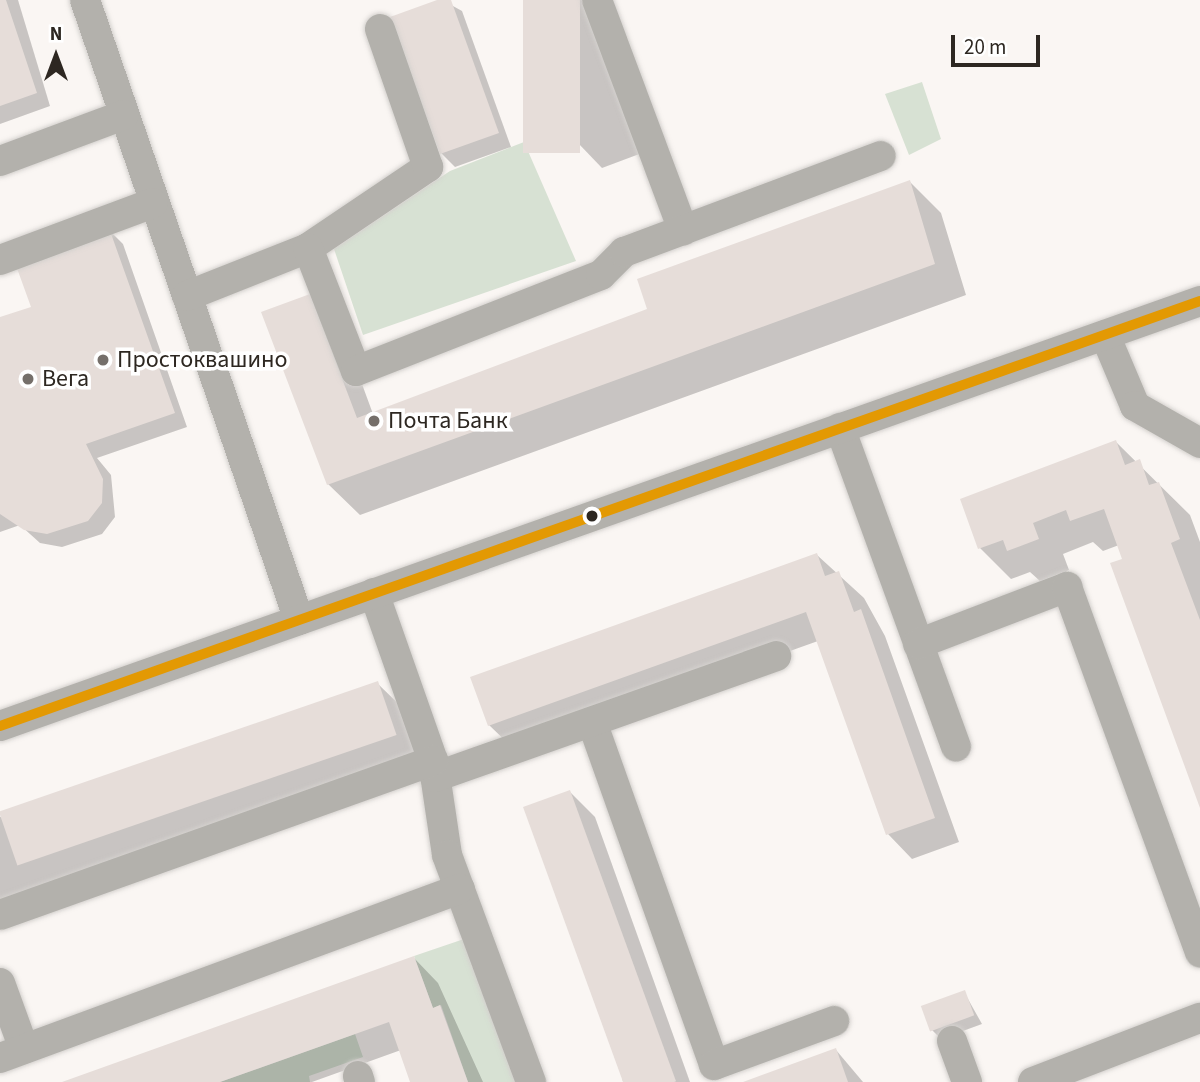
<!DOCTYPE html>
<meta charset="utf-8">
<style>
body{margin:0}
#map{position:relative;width:1200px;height:1082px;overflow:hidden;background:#faf6f3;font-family:"Source Sans 3",sans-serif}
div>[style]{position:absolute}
.green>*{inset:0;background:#d7e1d3}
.shadow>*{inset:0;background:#0003}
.building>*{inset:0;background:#e6ddd9;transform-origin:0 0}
.roads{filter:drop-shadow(0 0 2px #d4d1ce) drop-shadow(0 0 2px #d4d1ce)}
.minor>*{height:30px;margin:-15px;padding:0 15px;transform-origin:15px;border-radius:15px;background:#b3b1ac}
.bus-1>*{height:10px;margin:-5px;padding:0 5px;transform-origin:5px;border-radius:5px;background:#e39903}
.dots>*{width:19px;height:19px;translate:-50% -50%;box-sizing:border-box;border:4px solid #fff;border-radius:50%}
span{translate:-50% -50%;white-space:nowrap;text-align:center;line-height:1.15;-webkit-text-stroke:7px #fff;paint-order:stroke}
.poi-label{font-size:24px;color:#2d2721}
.left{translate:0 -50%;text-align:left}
.north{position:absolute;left:21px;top:21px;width:70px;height:70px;-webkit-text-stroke:5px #fff;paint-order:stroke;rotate:0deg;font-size:19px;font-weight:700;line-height:28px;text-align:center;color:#2d2721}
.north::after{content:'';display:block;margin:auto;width:24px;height:32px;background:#2d2721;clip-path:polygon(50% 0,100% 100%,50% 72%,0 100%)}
.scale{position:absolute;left:951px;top:35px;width:89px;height:32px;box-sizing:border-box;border:4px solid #2d2721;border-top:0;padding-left:9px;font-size:21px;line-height:24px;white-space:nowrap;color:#2d2721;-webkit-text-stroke:5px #fff;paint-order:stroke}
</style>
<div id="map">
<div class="green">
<i style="clip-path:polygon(922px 82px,941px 139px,909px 155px,885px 94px)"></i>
<i style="clip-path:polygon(524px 142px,576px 261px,363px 335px,334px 249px,450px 171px)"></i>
<i style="clip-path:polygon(464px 939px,515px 1082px,468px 1082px,441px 1005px,433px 1008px,414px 956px)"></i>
<i style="clip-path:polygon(355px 1034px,363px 1057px,309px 1076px,310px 1082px,220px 1082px)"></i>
</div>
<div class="shadow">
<i style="clip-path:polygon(0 0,18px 0,50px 106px,0 124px)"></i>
<i style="clip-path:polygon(442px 0,462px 11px,511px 147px,455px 167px,441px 153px)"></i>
<i style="clip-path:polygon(525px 0,594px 0,650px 150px,602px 168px,578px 143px)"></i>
<i style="clip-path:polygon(910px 182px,941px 213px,966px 295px,360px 515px,328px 484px,309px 296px,341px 327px,373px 414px,650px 310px)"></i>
<i style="clip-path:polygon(109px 230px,123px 244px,187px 427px,97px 458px,111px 475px,115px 517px,102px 534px,62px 547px,40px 543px,20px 525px,0 532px,0 319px,33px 308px)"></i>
<i style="clip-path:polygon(1116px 442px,1190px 515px,1200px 542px,1200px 805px,1119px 545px,1103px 551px,1093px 542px,1063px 554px,1069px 570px,1040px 581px,1030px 572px,1011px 579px,980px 548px)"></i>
<i style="clip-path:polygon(817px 555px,864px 598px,885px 636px,959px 842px,912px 859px,888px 834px,818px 641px,514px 749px,489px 725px)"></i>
<i style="clip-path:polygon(377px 683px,409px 714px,427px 766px,0 919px,0 817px)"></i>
<i style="clip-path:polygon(570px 792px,595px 817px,690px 1082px,623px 1082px)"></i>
<i style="clip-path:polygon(414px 958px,438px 983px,483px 1082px,412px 1082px,401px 1050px,312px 1082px,67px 1082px)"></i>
<i style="clip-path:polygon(964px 992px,982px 1024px,941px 1039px,932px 1030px)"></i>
<i style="clip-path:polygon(836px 1050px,863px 1082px,747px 1082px)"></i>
</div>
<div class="building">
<i style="clip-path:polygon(0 0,6px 0,37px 93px,0 106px)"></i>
<i style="clip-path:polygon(437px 0,451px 0,499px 133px,440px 154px,390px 17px)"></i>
<i style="left:523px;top:0;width:57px;height:153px"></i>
<i style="clip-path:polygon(910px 180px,935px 264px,327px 485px,261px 312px,310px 294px,357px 418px,647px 309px,637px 279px)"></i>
<i style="clip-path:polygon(109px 228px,175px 413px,86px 444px,103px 479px,102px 503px,88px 521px,47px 534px,24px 530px,0 514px,0 317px,31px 307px,14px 260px)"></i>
<i style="clip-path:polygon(1116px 440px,1125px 465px,1140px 459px,1149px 485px,1159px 482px,1180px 539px,1171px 543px,1200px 620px,1200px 808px,1110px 563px,1122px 559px,1104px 509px,1070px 521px,1066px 510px,1033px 523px,1039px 539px,1007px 551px,1003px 540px,978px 549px,960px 499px)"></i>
<i style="clip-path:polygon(817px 553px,825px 576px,839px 571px,854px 612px,861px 609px,935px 818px,886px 835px,806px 612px,488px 726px,470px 677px)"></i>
<i style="left:378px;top:681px;width:57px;height:401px;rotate:71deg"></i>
<i style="left:570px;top:790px;width:310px;height:50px;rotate:70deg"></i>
<i style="clip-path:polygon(414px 956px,433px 1008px,440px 1005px,468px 1082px,410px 1082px,389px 1022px,220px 1082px,62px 1082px)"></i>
<i style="left:965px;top:990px;width:27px;height:47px;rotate:70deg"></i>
<i style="clip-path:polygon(836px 1048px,848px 1082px,743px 1082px)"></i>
</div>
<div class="roads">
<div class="minor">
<i style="left:85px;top:0;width:656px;rotate:70.96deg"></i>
<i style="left:597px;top:0;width:246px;rotate:69.5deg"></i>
<i style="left:0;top:161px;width:132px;rotate:-20.4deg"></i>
<i style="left:308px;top:248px;width:145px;rotate:-34deg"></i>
<i style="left:428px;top:167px;width:146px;rotate:-109.2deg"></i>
<i style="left:0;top:260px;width:163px;rotate:-20.4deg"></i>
<i style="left:187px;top:296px;width:130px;rotate:-21.6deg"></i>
<i style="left:308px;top:248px;width:132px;rotate:68.7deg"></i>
<i style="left:356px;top:371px;width:263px;rotate:-21.4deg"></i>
<i style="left:601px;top:275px;width:33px;rotate:-45deg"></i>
<i style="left:624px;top:252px;width:274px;rotate:-20.5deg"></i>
<i style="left:1105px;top:335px;width:77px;rotate:67.1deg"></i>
<i style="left:1135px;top:406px;width:75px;rotate:29.6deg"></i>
<i style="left:840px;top:428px;width:339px;rotate:70deg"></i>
<i style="left:374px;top:593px;width:178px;rotate:70.6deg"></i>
<i style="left:433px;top:761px;width:95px;rotate:81.5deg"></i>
<i style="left:447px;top:855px;width:242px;rotate:69.7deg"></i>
<i style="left:918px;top:644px;width:160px;rotate:-20.9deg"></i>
<i style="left:1067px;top:587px;width:389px;rotate:70deg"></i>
<i style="left:592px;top:722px;width:364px;rotate:70.4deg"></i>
<i style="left:714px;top:1065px;width:128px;rotate:-20.1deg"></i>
<i style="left:0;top:726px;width:1273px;rotate:-19.5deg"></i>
<i style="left:435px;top:777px;width:362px;rotate:-19.5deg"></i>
<i style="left:0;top:915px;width:460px;rotate:-19.6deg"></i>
<i style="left:0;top:983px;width:70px;rotate:70deg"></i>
<i style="left:952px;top:1041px;width:44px;rotate:69.9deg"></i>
<i style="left:0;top:1058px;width:490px;rotate:-20.2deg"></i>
<i style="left:358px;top:1076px;width:6px;rotate:72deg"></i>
<i style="left:1033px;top:1082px;width:179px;rotate:-21deg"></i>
</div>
</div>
<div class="bus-1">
<i style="left:0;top:726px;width:1273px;rotate:-19.5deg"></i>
</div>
<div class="dots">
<i style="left:103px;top:360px;background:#756f6a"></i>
<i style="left:28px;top:379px;background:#756f6a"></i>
<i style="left:374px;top:421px;background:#756f6a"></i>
<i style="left:592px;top:516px;background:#2d2721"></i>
</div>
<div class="poi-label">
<span class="left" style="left:117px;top:360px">Простоквашино</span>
<span class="left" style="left:42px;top:379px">Вега</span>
<span class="left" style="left:388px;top:421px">Почта Банк</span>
</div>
<div class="north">N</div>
<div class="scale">20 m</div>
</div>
